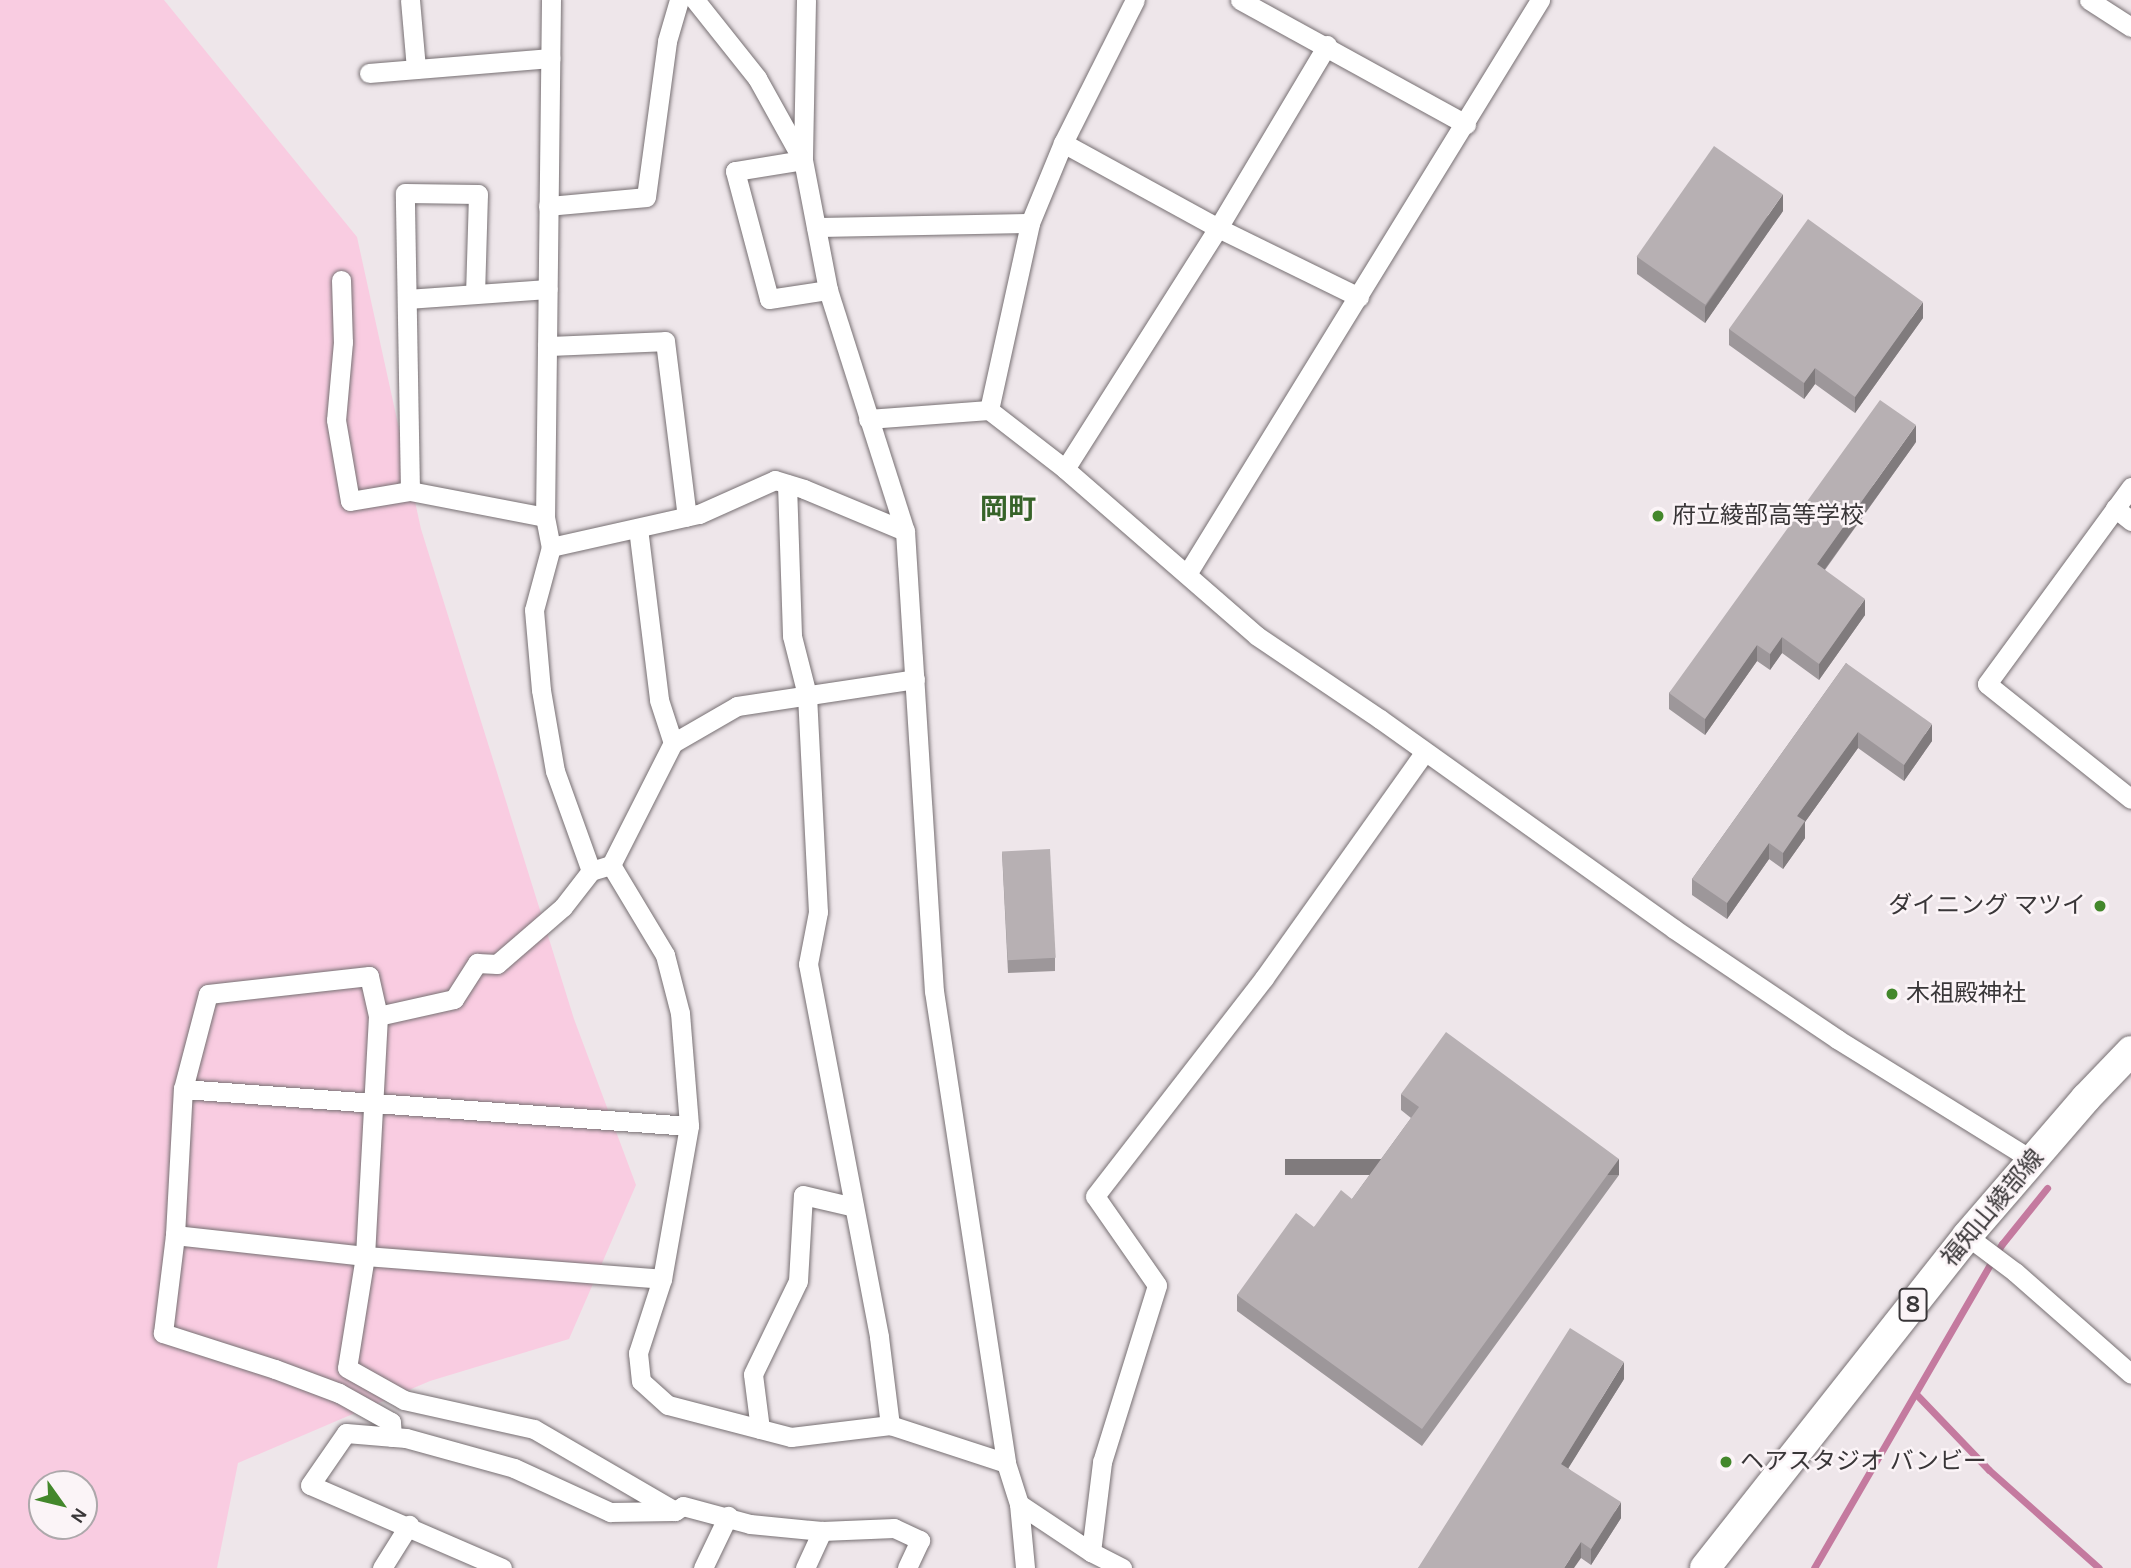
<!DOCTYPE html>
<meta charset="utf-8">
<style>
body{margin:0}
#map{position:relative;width:2131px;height:1568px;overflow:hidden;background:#eee6ea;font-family:Karla,"Noto Sans JP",sans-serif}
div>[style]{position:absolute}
.green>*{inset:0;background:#f9cce1}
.stream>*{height:7px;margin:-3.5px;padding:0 3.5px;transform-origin:3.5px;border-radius:3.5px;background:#c47a9f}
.roads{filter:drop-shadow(0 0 2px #777073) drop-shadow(0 0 2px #777073)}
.minor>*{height:19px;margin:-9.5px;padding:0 9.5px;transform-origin:9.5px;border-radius:9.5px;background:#fff}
.primary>*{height:30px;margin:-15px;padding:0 15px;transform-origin:15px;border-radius:15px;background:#fff}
.wall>*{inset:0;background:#9d979a}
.shaded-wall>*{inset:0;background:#807b7d;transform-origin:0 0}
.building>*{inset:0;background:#b7b0b3;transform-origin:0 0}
.dots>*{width:19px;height:19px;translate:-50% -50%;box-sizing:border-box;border:4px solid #fbf4f7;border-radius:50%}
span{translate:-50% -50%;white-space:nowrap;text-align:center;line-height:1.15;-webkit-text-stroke:5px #fbf4f7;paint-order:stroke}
.shield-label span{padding:2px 5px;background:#fbf4f7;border:2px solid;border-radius:5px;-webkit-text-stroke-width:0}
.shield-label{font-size:23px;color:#393638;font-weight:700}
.poi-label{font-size:24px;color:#393638}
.left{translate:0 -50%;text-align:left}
.right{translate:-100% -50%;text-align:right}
.street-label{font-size:24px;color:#393638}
.quarter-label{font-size:28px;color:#376329;font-weight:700}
.north{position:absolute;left:28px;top:1470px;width:70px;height:70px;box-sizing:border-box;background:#fbf4f7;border:2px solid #ada8ab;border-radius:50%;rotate:124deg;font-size:19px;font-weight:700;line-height:28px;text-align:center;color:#393638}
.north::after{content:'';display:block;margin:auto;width:24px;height:32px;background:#43872b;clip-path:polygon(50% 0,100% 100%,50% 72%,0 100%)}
</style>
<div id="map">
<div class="green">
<i style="clip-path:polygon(evenodd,0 0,164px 0,357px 237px,421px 529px,574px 1019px,636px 1185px,569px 1339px,430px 1381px,238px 1463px,217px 1568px,0 1568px,0 0,42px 1484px,84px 1484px,84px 1526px,42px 1526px,42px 1484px)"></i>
</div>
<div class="stream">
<i style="left:1916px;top:1394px;width:105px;rotate:46.2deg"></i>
<i style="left:1989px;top:1470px;width:147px;rotate:41.7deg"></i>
<i style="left:1814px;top:1568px;width:375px;rotate:-59.9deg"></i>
<i style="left:2002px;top:1244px;width:72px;rotate:-51.2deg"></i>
</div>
<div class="roads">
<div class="minor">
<i style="left:410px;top:0;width:69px;rotate:85deg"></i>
<i style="left:551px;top:0;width:517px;rotate:90.66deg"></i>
<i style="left:545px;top:517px;width:31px;rotate:79deg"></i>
<i style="left:551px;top:547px;width:65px;rotate:105.1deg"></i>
<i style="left:534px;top:610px;width:80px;rotate:85deg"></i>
<i style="left:541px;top:690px;width:82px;rotate:80.2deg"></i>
<i style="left:555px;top:771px;width:106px;rotate:70.2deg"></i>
<i style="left:591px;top:871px;width:21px;rotate:-17deg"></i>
<i style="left:611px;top:865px;width:137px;rotate:-63.1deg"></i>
<i style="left:673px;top:743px;width:74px;rotate:-30deg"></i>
<i style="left:737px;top:706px;width:180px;rotate:-8.6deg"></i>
<i style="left:695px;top:0;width:100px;rotate:51.5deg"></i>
<i style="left:757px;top:78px;width:93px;rotate:60.9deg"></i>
<i style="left:806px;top:0;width:160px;rotate:91.1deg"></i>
<i style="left:803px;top:160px;width:132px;rotate:79.1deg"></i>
<i style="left:828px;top:290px;width:253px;rotate:72.3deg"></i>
<i style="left:905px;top:531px;width:461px;rotate:86.4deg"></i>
<i style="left:934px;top:991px;width:477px;rotate:81.3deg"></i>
<i style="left:1006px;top:1463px;width:43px;rotate:72.4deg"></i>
<i style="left:1019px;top:1504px;width:64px;rotate:84.6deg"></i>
<i style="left:1240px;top:0;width:258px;rotate:28.8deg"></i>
<i style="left:2089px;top:0;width:50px;rotate:32.7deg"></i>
<i style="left:369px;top:73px;width:182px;rotate:-4.7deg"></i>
<i style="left:1063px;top:143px;width:177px;rotate:28.7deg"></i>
<i style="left:1218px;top:228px;width:157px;rotate:26.1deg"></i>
<i style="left:803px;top:160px;width:69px;rotate:170.8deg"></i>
<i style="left:735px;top:171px;width:132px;rotate:75.1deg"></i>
<i style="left:769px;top:299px;width:60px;rotate:-8.7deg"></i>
<i style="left:548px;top:206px;width:98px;rotate:-5.2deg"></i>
<i style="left:646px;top:197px;width:157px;rotate:-82.3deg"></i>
<i style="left:667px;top:41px;width:43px;rotate:-73.7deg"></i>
<i style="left:816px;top:227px;width:214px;rotate:-1.1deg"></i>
<i style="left:341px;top:280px;width:62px;rotate:88.2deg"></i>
<i style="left:343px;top:342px;width:78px;rotate:95.1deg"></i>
<i style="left:336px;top:420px;width:82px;rotate:80.2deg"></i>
<i style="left:350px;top:501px;width:61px;rotate:-9.5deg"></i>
<i style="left:410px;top:491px;width:137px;rotate:10.9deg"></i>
<i style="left:407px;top:299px;width:141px;rotate:-4.1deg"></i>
<i style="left:547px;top:346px;width:118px;rotate:-2.4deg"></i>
<i style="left:665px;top:341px;width:177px;rotate:82.9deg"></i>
<i style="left:989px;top:410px;width:191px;rotate:-77.6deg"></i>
<i style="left:1030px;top:223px;width:87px;rotate:-67.6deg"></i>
<i style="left:1063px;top:143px;width:160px;rotate:-63.3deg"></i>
<i style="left:868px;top:419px;width:121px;rotate:-4.3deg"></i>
<i style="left:989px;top:410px;width:96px;rotate:37.8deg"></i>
<i style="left:1065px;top:469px;width:254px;rotate:41deg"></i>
<i style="left:1257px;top:636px;width:148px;rotate:34deg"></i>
<i style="left:1380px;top:719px;width:361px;rotate:35.5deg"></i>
<i style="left:1674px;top:929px;width:197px;rotate:34deg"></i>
<i style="left:1837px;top:1039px;width:232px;rotate:31.8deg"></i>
<i style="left:1065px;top:469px;width:285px;rotate:-57.6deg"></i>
<i style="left:1218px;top:228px;width:213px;rotate:-59.2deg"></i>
<i style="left:787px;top:484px;width:152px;rotate:88.1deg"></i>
<i style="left:792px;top:636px;width:61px;rotate:75.7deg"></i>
<i style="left:807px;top:695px;width:217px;rotate:87.1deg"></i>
<i style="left:818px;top:912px;width:53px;rotate:100.9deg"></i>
<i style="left:808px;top:964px;width:380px;rotate:79.2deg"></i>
<i style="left:879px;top:1337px;width:89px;rotate:82.9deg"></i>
<i style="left:2131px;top:487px;width:244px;rotate:126.2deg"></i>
<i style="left:1987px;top:684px;width:184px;rotate:38.6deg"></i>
<i style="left:410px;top:491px;width:298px;rotate:-91deg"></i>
<i style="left:405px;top:193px;width:73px;rotate:0.8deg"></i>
<i style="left:478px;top:194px;width:100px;rotate:91.7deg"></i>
<i style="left:2115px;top:508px;width:21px;rotate:39deg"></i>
<i style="left:638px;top:528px;width:173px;rotate:83deg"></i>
<i style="left:659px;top:700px;width:45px;rotate:72deg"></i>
<i style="left:551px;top:547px;width:152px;rotate:-12.6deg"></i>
<i style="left:699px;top:514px;width:83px;rotate:-24.1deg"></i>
<i style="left:775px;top:480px;width:30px;rotate:17deg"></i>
<i style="left:804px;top:489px;width:109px;rotate:22.6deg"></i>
<i style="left:1187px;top:574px;width:674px;rotate:-58.41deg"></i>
<i style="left:611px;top:865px;width:105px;rotate:59deg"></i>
<i style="left:665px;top:955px;width:60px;rotate:75.5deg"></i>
<i style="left:680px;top:1013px;width:113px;rotate:85.4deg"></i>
<i style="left:689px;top:1126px;width:155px;rotate:100deg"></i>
<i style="left:662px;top:1279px;width:78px;rotate:108deg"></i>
<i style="left:638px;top:1353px;width:28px;rotate:84deg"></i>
<i style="left:641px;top:1381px;width:36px;rotate:42deg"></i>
<i style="left:668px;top:1405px;width:127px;rotate:14.6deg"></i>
<i style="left:791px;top:1437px;width:100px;rotate:-6.9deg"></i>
<i style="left:890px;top:1425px;width:122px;rotate:18.1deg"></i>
<i style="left:378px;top:1016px;width:78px;rotate:-12.6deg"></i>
<i style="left:454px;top:999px;width:43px;rotate:-57.4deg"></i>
<i style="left:477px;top:963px;width:20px;rotate:3deg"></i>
<i style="left:497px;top:964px;width:87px;rotate:-40.8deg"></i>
<i style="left:563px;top:907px;width:46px;rotate:-52.1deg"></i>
<i style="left:183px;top:1089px;width:507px;rotate:4.18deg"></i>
<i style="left:175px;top:1235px;width:191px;rotate:6.3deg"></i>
<i style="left:365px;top:1256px;width:298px;rotate:4.4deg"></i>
<i style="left:1967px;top:1236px;width:60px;rotate:36.9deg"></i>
<i style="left:2015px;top:1272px;width:154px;rotate:41.3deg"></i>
<i style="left:760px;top:1429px;width:55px;rotate:-97.3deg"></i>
<i style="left:753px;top:1374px;width:103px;rotate:-64.2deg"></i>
<i style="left:798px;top:1281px;width:86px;rotate:-86.7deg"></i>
<i style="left:803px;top:1195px;width:52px;rotate:13.2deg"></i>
<i style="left:392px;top:1437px;width:15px;rotate:-94deg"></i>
<i style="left:391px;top:1422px;width:60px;rotate:-150.9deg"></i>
<i style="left:339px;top:1393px;width:68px;rotate:-159.4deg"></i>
<i style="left:275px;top:1369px;width:118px;rotate:-162.2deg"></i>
<i style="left:163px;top:1333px;width:99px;rotate:-83deg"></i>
<i style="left:175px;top:1235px;width:146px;rotate:-86.9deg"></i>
<i style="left:183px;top:1089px;width:98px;rotate:-75.3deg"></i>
<i style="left:208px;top:994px;width:162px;rotate:-6.4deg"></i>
<i style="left:369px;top:976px;width:41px;rotate:77.3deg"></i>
<i style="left:378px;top:1016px;width:240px;rotate:93.1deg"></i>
<i style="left:365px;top:1256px;width:113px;rotate:99.1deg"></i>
<i style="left:347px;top:1368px;width:65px;rotate:29.3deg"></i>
<i style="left:404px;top:1400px;width:133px;rotate:12.6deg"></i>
<i style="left:534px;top:1429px;width:163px;rotate:30.2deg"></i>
<i style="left:1019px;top:1504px;width:87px;rotate:33.7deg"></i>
<i style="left:1091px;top:1552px;width:35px;rotate:27deg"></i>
<i style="left:1091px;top:1552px;width:91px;rotate:-83deg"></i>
<i style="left:1102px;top:1462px;width:185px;rotate:-72.7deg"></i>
<i style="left:1157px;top:1285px;width:108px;rotate:-124.9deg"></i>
<i style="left:1095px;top:1196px;width:276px;rotate:-52.2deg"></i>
<i style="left:1264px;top:978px;width:276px;rotate:-54.6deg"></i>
<i style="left:382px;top:1568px;width:51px;rotate:-57.9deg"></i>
<i style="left:502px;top:1568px;width:209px;rotate:-156.6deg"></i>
<i style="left:310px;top:1485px;width:63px;rotate:-55.3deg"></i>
<i style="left:346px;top:1433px;width:60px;rotate:4.8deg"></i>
<i style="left:406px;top:1438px;width:112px;rotate:15.5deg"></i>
<i style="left:514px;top:1468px;width:106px;rotate:24.6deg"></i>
<i style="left:610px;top:1512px;width:65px;rotate:-0.9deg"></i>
<i style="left:675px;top:1511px;width:9px;rotate:-32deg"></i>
<i style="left:683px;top:1506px;width:69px;rotate:15deg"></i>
<i style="left:750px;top:1524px;width:72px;rotate:5.6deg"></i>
<i style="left:822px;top:1531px;width:72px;rotate:-2.4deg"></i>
<i style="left:894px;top:1528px;width:29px;rotate:25deg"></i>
<i style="left:920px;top:1540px;width:31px;rotate:115deg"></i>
<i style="left:703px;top:1568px;width:58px;rotate:-64.3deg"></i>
<i style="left:805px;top:1568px;width:41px;rotate:-65.3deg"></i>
</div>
<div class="primary">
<i style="left:1705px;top:1568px;width:423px;rotate:-51.7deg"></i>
<i style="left:1967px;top:1236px;width:182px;rotate:-49.2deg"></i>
<i style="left:2086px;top:1098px;width:65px;rotate:-46.2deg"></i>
</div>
</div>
<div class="wall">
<i style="clip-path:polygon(1783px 211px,1705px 323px,1637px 274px,1637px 257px)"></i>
<i style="clip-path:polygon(1923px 318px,1855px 413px,1815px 384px,1804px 399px,1729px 345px,1729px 329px)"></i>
<i style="clip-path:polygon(1916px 442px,1825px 570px,1865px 615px,1819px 680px,1782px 653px,1770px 670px,1757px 661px,1705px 735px,1669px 709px,1669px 693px)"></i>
<i style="clip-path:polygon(1846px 663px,1932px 741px,1904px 781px,1858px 748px,1805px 822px,1805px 838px,1783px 869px,1769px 859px,1727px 919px,1692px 895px,1692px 879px)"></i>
<i style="clip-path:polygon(1002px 852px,1055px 958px,1055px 971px,1008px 973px)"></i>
<i style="clip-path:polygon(1401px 1094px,1619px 1175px,1422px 1446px,1237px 1311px,1237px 1295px,1314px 1227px,1352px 1199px,1411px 1118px,1401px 1110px)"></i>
<i style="clip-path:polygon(1624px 1379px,1568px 1468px,1621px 1518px,1591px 1565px,1581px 1558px,1418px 1568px)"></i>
</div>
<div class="shaded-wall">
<i style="clip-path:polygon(1783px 194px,1783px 211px,1705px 323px,1705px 307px)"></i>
<i style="clip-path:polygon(1923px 302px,1923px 318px,1855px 413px,1855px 397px)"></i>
<i style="clip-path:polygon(1815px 368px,1815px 384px,1804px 399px,1804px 383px)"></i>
<i style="clip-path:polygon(1916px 425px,1916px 442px,1817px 580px,1817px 564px)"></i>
<i style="clip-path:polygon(1865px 599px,1865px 615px,1819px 680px,1819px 664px)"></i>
<i style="clip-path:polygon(1782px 637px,1782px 653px,1770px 670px,1770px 654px)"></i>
<i style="clip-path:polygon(1757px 645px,1757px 661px,1705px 735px,1705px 719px)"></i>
<i style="clip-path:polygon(1932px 724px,1932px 741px,1904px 781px,1904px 765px)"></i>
<i style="clip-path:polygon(1858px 732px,1858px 748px,1805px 822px,1805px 838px,1783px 869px,1783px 853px,1797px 816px)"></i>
<i style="clip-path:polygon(1769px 843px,1769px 859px,1727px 919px,1727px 903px)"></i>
<i style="left:1619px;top:1159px;width:16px;height:334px;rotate:90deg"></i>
<i style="clip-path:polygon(1624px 1362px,1624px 1379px,1561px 1480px,1561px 1464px)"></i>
<i style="clip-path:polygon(1621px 1502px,1621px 1518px,1591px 1565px,1591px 1549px)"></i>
<i style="clip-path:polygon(1581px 1542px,1581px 1558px,1574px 1568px,1564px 1568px)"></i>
</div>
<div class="building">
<i style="left:1714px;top:146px;width:84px;height:135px;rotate:35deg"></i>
<i style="clip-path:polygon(1808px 219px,1923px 302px,1855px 397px,1815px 368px,1804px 383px,1729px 329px)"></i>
<i style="clip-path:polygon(1880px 400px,1916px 425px,1817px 564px,1865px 599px,1819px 664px,1782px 637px,1770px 654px,1757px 645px,1705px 719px,1669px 693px)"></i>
<i style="clip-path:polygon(1846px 663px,1932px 724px,1904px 765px,1858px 732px,1797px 816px,1805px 821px,1783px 853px,1769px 843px,1727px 903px,1692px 879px)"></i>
<i style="left:1050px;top:849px;width:109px;height:48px;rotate:87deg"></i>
<i style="clip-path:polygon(1446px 1032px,1619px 1159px,1422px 1429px,1237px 1295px,1296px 1213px,1314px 1227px,1341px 1190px,1352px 1199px,1419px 1107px,1401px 1094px)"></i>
<i style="clip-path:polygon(1570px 1328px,1624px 1362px,1561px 1464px,1621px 1502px,1591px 1549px,1581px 1542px,1564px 1568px,1418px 1568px)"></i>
</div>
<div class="dots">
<i style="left:1658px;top:516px;background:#43872b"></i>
<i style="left:2100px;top:906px;background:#43872b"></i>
<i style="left:1892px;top:994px;background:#43872b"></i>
<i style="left:1726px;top:1462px;background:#43872b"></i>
</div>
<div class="shield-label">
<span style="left:1913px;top:1305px">8</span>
</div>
<div class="poi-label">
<span class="left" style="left:1672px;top:516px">府立綾部高等学校</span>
<span class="right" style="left:2086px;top:906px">ダイニング マツイ</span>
<span class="left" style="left:1906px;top:994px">木祖殿神社</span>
<span class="left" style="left:1740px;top:1462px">ヘアスタジオ バンビー</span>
</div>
<div class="street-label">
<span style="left:1993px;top:1208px;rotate:-50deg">福知山綾部線</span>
</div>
<div class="quarter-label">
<span style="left:1008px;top:509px">岡町</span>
</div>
<div class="north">N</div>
</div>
